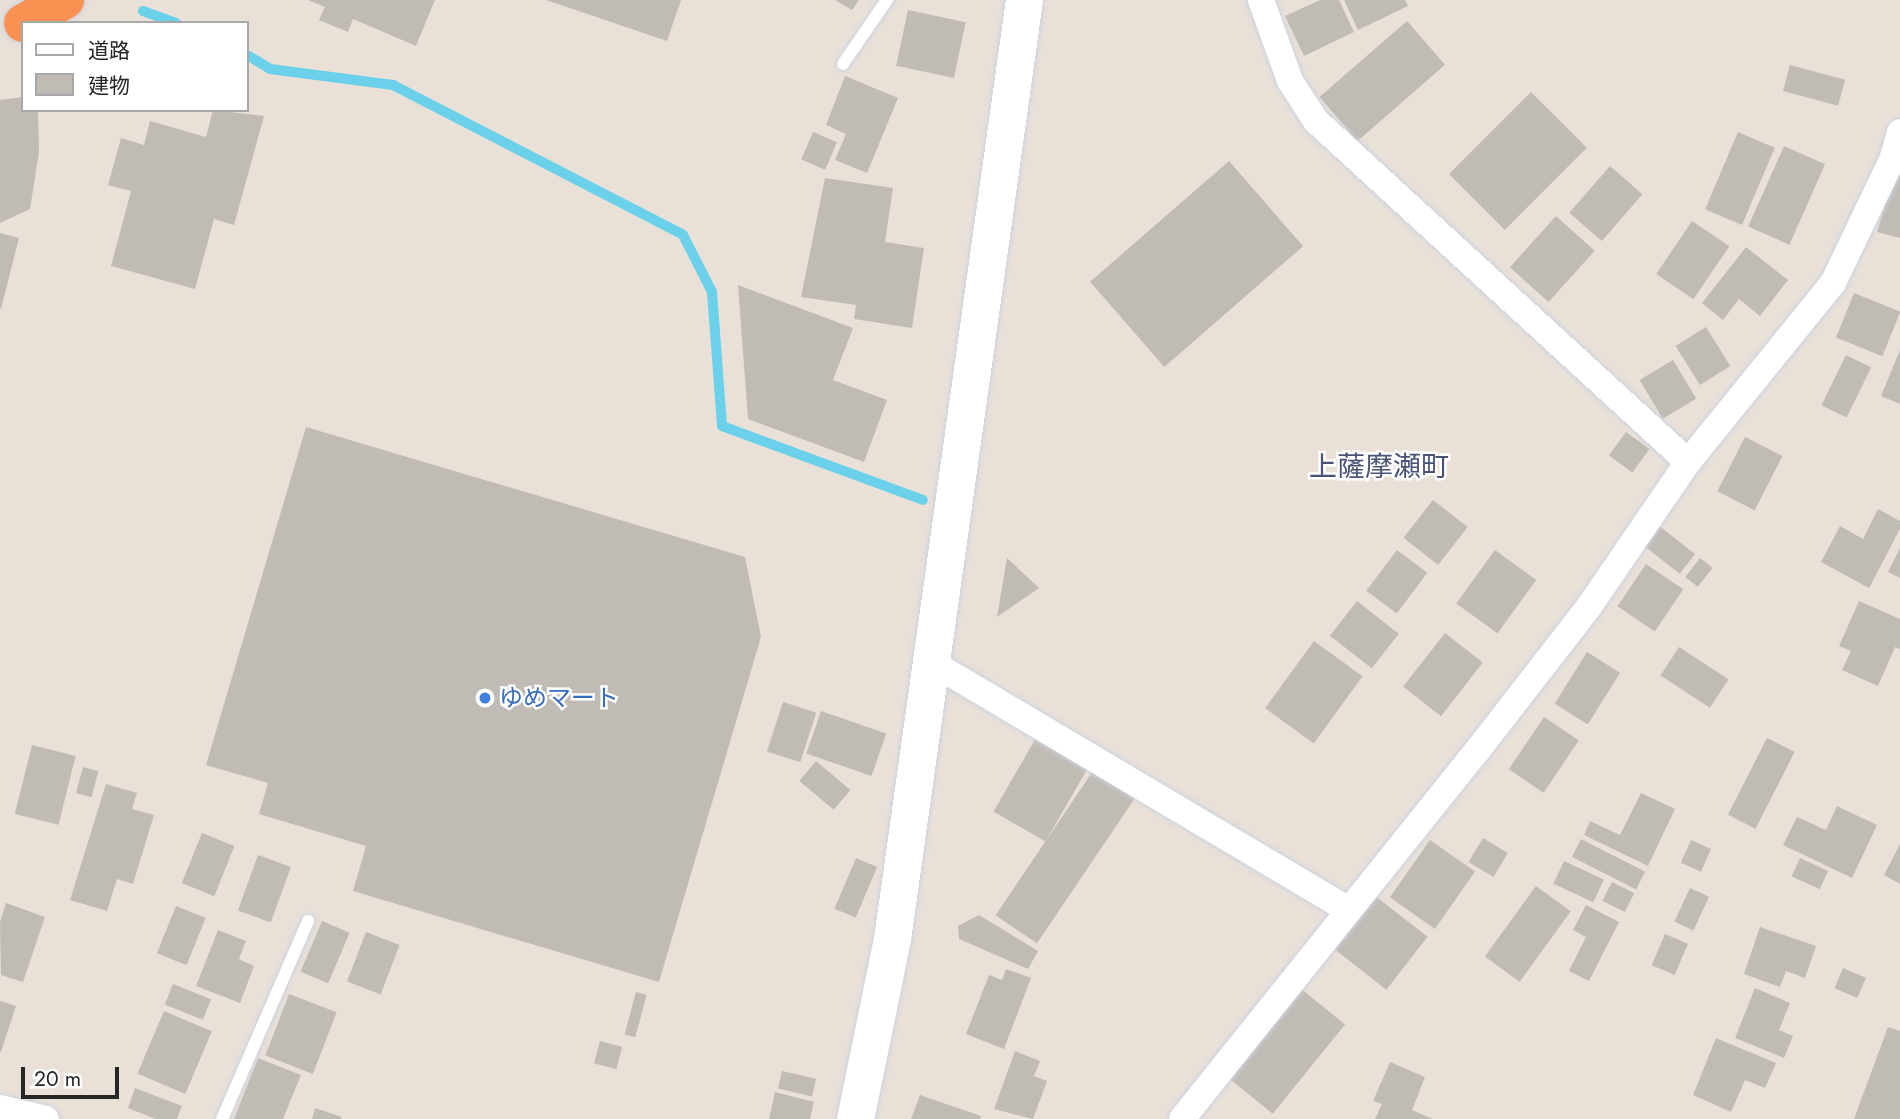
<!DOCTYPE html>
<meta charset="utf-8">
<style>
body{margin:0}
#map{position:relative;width:1900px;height:1119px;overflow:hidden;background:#e9e1d8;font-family:Jost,"Noto Sans JP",sans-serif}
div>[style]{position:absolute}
.stream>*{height:10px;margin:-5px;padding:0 5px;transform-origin:5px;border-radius:5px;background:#6bd1ea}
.building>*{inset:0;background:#c1bbb5;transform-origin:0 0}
.roads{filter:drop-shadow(0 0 2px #cdd2e0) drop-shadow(0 0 2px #cdd2e0)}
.lane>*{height:12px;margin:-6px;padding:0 6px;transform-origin:6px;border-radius:6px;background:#fff}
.street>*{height:26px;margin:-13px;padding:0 13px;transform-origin:13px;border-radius:13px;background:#fff}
.secondary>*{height:37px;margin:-18.5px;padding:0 18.5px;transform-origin:18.5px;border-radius:18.5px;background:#fff}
.highway>*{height:38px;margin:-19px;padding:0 19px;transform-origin:19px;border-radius:19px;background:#fa9052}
.dots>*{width:19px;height:19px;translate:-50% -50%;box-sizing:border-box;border:4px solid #fff;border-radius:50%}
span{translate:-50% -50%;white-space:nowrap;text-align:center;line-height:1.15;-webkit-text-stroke:5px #fff;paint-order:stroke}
.shop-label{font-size:24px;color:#366cbe}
.left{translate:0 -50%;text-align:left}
.quarter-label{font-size:28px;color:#495375}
.legend{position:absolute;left:21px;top:21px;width:228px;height:91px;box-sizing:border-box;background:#fff;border:2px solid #a8a8a8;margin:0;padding:9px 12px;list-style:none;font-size:21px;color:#262626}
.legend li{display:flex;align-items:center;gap:14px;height:35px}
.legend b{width:35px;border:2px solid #a8a8a8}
.scale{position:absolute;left:21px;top:1067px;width:98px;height:32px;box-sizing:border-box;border:4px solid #262626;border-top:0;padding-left:9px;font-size:21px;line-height:24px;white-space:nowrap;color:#262626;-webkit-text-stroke:5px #fff;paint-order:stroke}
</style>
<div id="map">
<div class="stream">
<i style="left:143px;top:11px;width:35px;rotate:20deg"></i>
<i style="left:247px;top:55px;width:27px;rotate:31deg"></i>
<i style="left:270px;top:69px;width:124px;rotate:7.4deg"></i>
<i style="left:393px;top:85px;width:326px;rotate:27.3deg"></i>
<i style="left:683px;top:235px;width:64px;rotate:63deg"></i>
<i style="left:712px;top:292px;width:134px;rotate:85.7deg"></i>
<i style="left:722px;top:426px;width:214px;rotate:20.2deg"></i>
</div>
<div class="building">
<i style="clip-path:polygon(308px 0,435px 0,416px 46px,353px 19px,348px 32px,319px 20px,325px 7px)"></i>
<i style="clip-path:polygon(546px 0,681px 0,667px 41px)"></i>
<i style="clip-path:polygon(835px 0,859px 0,852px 10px)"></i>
<i style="clip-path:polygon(1320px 0,1339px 0,1354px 32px,1304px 56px,1285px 16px)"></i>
<i style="clip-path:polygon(1344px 0,1405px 0,1408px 6px,1358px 30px)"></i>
<i style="left:908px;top:10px;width:59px;height:57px;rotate:12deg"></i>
<i style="left:1407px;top:21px;width:58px;height:116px;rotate:49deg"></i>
<i style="left:1790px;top:65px;width:57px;height:27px;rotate:15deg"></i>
<i style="clip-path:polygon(845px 76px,898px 98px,867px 173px,835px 160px,846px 134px,826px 125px)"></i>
<i style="left:1531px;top:92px;width:79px;height:116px;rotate:45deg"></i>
<i style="clip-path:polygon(23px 97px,23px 110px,38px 110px,39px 152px,30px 209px,0 223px,0 100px)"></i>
<i style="clip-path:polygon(213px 110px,264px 116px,234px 225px,214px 219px,195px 289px,111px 266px,131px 191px,108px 185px,121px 138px,144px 145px,150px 121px,206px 137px)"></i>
<i style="left:813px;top:132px;width:26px;height:30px;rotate:23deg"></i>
<i style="left:1738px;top:132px;width:40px;height:84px;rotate:23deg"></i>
<i style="left:1784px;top:146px;width:45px;height:88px;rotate:24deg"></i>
<i style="left:1229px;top:161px;width:113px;height:184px;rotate:49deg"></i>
<i style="left:1610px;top:166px;width:43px;height:62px;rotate:41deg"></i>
<i style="clip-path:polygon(1895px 171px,1900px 172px,1900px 238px,1877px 232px)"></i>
<i style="clip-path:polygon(825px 178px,893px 188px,885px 242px,924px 248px,912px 328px,854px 319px,856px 305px,801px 297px)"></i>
<i style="left:1556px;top:216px;width:52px;height:69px;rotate:42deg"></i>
<i style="left:1692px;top:221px;width:45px;height:64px;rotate:34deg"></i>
<i style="clip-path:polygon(0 233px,19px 238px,1px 309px,0 309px)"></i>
<i style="clip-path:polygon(1746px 247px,1788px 280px,1760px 316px,1739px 299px,1723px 320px,1702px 303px)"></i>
<i style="clip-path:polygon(738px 285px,853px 328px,833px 380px,887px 400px,864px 462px,748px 419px)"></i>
<i style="left:1854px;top:293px;width:50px;height:48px;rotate:22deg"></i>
<i style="left:1706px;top:327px;width:46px;height:36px;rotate:58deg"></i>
<i style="clip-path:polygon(1900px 350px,1900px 404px,1881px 396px)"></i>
<i style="left:1846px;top:355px;width:28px;height:56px;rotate:26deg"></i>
<i style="left:1673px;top:360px;width:45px;height:39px;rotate:59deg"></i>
<i style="clip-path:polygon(306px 427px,745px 557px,761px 637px,659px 982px,353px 891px,366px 846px,259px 814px,268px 783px,206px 765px)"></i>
<i style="left:1626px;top:432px;width:29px;height:29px;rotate:36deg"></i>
<i style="left:1745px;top:437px;width:42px;height:61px;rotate:27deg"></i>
<i style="left:1433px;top:500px;width:44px;height:48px;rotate:38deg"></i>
<i style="clip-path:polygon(1878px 509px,1900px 521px,1900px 529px,1869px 588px,1821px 562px,1840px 526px,1863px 539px)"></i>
<i style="left:1658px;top:525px;width:47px;height:25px;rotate:38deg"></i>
<i style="clip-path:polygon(1900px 548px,1900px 578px,1888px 572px)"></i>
<i style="left:1397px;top:550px;width:38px;height:51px;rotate:37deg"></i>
<i style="left:1495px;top:550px;width:51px;height:66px;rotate:36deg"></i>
<i style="clip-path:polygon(1007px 558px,1039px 588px,997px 617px)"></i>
<i style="left:1700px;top:558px;width:16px;height:24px;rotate:38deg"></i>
<i style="left:1646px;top:564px;width:45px;height:51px;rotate:34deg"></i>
<i style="left:1357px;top:601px;width:53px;height:44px;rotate:38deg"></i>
<i style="clip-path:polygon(1859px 601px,1900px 619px,1900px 649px,1895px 647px,1878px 686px,1842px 670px,1851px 651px,1839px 646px)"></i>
<i style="left:1445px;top:633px;width:48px;height:68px;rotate:38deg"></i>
<i style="left:1314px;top:641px;width:60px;height:83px;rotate:36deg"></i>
<i style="left:1679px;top:647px;width:59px;height:34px;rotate:33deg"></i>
<i style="left:1587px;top:652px;width:39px;height:61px;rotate:32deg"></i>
<i style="left:783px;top:702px;width:35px;height:52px;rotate:18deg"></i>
<i style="left:821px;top:711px;width:69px;height:45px;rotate:19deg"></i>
<i style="left:1544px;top:717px;width:42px;height:63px;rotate:34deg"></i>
<i style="left:1040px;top:731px;width:60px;height:93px;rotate:30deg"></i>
<i style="left:1767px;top:738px;width:31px;height:86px;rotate:27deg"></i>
<i style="left:32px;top:745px;width:45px;height:71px;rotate:14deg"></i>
<i style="left:816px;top:761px;width:45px;height:26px;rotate:40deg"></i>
<i style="left:1099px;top:762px;width:50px;height:185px;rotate:34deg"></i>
<i style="left:83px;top:767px;width:16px;height:27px;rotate:15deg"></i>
<i style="clip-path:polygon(106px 784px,137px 793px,132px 809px,154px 815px,133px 884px,117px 879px,107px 911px,70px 900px)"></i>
<i style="clip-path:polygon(1641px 793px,1675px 809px,1648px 866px,1584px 835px,1590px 821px,1620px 835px)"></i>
<i style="clip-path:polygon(1837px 806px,1877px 825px,1852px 878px,1783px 845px,1797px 817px,1826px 830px)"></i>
<i style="left:202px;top:833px;width:35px;height:54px;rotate:22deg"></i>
<i style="left:1483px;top:838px;width:29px;height:28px;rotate:31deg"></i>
<i style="left:1581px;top:839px;width:72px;height:20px;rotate:27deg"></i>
<i style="left:1430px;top:840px;width:55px;height:70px;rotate:35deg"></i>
<i style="left:1691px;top:840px;width:22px;height:25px;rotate:24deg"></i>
<i style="clip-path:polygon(1900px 844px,1900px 884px,1884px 875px)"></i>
<i style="left:258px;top:855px;width:35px;height:59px;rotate:20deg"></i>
<i style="left:856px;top:858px;width:23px;height:55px;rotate:23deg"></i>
<i style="left:1800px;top:858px;width:31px;height:20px;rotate:25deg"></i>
<i style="left:1564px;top:861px;width:44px;height:25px;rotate:25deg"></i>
<i style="left:1612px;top:882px;width:25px;height:21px;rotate:27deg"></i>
<i style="left:1536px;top:886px;width:43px;height:87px;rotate:36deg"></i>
<i style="left:1690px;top:888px;width:21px;height:37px;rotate:25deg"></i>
<i style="left:1374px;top:895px;width:68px;height:67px;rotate:38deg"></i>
<i style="clip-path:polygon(6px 903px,45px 917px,23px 982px,1px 975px,0 922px)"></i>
<i style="clip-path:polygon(1586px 905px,1619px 922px,1589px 981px,1569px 971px,1586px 937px,1573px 930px)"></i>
<i style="left:176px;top:906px;width:32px;height:51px;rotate:22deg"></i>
<i style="clip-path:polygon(979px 915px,1038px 951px,1028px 969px,959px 939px,958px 926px)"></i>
<i style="left:322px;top:921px;width:30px;height:55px;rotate:23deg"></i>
<i style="clip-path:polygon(1760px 927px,1816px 946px,1805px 978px,1786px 971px,1780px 987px,1744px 974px)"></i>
<i style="clip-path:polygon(218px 930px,246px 941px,239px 959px,254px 966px,240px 1003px,196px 986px)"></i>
<i style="left:366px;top:932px;width:36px;height:53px;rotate:21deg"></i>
<i style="left:1665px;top:934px;width:25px;height:34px;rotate:23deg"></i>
<i style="left:1843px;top:968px;width:25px;height:22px;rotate:23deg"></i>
<i style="clip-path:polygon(1006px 969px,1031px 978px,1004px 1049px,966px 1034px,989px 975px,1002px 980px)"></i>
<i style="left:173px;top:984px;width:41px;height:22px;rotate:22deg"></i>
<i style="left:1300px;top:988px;width:58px;height:115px;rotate:39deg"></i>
<i style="clip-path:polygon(1755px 988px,1790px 1003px,1779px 1030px,1793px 1036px,1784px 1058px,1735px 1038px)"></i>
<i style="left:636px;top:992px;width:11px;height:44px;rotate:15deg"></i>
<i style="left:289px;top:994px;width:51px;height:66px;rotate:21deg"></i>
<i style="clip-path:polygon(0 1001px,16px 1006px,1px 1052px,0 1052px)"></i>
<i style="left:164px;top:1011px;width:52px;height:68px;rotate:23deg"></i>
<i style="clip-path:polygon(1888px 1027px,1900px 1031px,1900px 1119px,1854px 1119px)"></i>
<i style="clip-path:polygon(1716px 1038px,1776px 1063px,1765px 1088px,1745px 1080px,1731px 1112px,1693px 1095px)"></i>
<i style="left:600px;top:1041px;width:23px;height:23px;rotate:15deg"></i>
<i style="clip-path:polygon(1015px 1051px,1040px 1061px,1034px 1076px,1047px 1081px,1033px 1119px,994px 1109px)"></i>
<i style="clip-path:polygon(258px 1058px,301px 1075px,283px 1119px,234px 1119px)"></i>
<i style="clip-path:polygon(1390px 1062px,1425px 1077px,1412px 1110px,1433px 1119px,1375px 1119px,1382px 1104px,1373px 1101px)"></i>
<i style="left:782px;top:1071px;width:35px;height:18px;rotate:13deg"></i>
<i style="clip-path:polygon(135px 1088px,182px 1106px,177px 1119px,155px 1119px,128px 1108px)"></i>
<i style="clip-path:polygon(775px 1092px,814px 1102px,810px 1119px,769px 1119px)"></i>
<i style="clip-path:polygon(920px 1095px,981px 1116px,980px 1119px,911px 1119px)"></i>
<i style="clip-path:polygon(315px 1108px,342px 1117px,341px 1119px,312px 1119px)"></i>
</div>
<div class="roads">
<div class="lane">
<i style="left:843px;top:64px;width:78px;rotate:-55.5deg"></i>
<i style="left:222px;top:1119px;width:216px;rotate:-66.5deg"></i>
</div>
<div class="street">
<i style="left:1261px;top:0;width:86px;rotate:70.3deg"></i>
<i style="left:1290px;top:81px;width:48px;rotate:57deg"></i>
<i style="left:1316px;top:121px;width:505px;rotate:42.51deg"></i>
<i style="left:931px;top:662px;width:485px;rotate:30.7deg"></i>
<i style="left:0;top:1108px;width:47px;rotate:13.4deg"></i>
<i style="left:1182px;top:1119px;width:472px;rotate:-51.3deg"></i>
<i style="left:1477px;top:751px;width:181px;rotate:-52.2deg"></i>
<i style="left:1588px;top:608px;width:177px;rotate:-55.6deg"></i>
<i style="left:1688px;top:462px;width:230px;rotate:-51deg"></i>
<i style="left:1833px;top:283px;width:136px;rotate:-64.4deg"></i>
<i style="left:1892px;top:160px;width:29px;rotate:-74deg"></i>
</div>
<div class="secondary">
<i style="left:855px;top:1119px;width:184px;rotate:-78.4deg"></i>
<i style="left:892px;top:939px;width:948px;rotate:-82deg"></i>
</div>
<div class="highway">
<i style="left:23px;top:23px;width:48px;rotate:-28.7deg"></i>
</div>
</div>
<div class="dots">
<i style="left:485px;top:698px;background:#3f7fe0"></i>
</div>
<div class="shop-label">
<span class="left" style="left:499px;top:698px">ゆめマート</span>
</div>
<div class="quarter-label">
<span style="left:1379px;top:467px">上薩摩瀬町</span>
</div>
<ul class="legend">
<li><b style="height:9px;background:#fff"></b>道路</li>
<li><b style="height:19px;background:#c1bbb5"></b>建物</li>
</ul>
<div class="scale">20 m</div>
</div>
